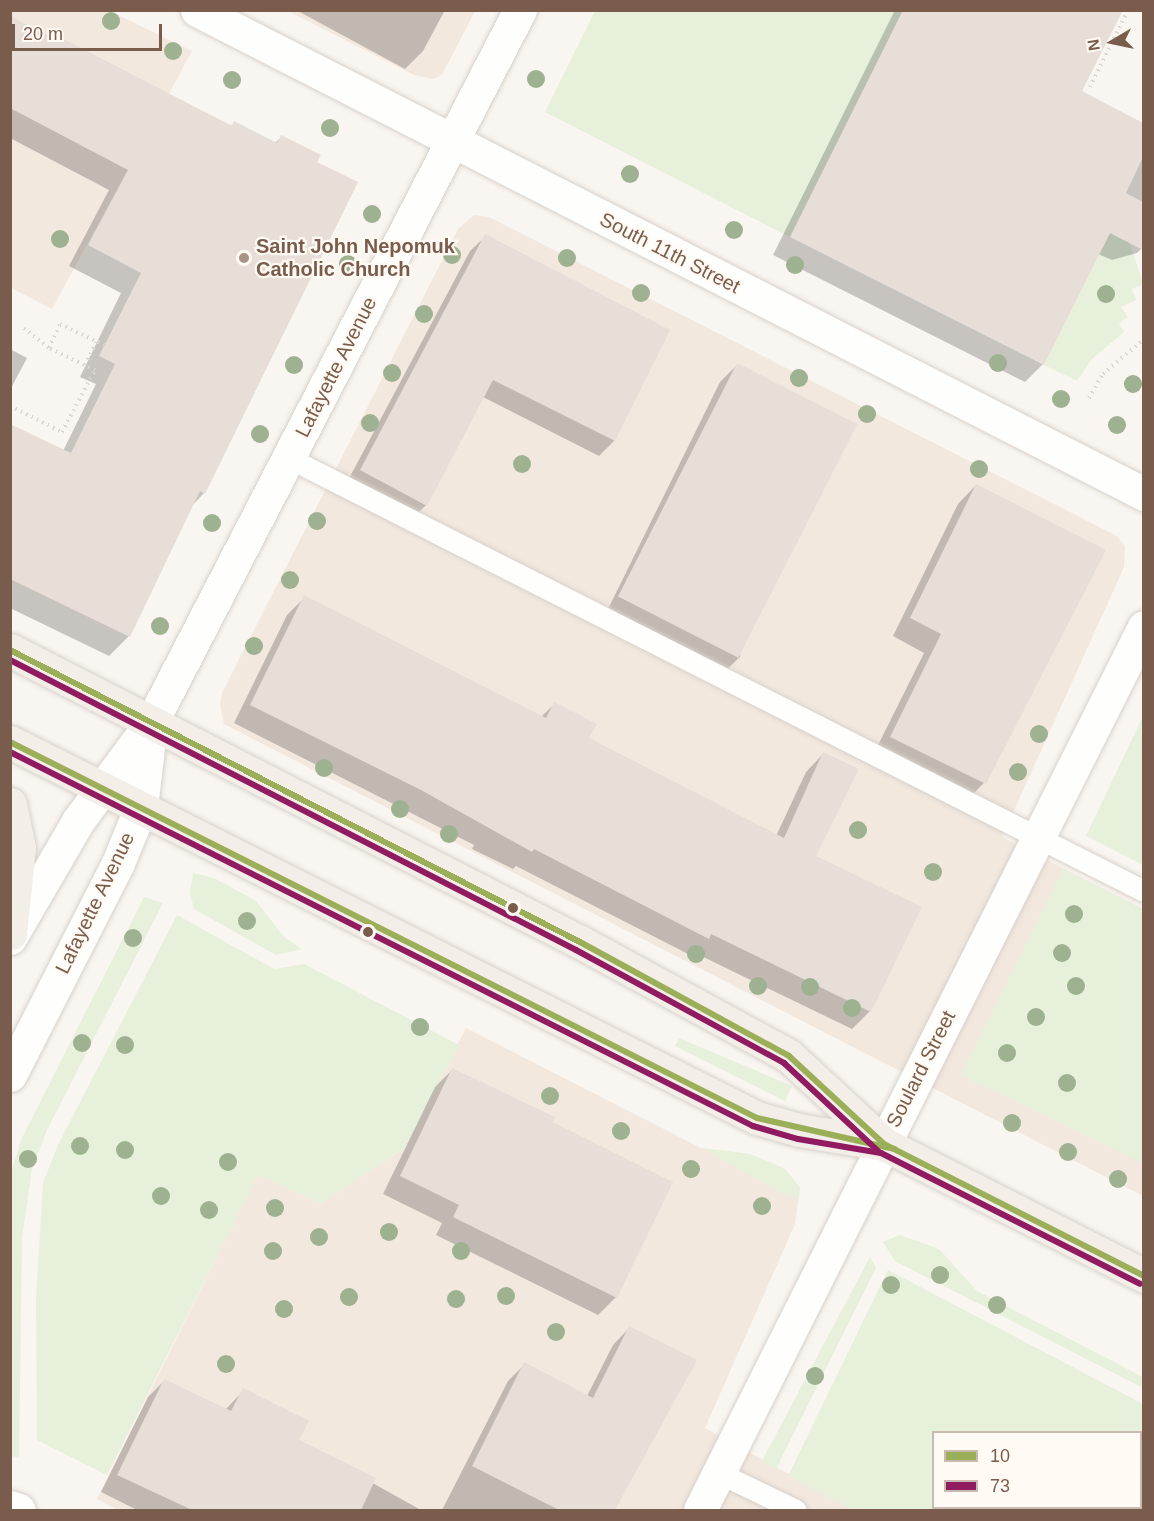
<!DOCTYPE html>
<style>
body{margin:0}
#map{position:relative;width:1154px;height:1521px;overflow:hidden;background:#f9f5f0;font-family:Helvetica,sans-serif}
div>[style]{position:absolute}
.residential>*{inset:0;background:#f2e8de}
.green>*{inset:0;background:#e7f0db}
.shadow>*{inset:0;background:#0003}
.building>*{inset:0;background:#e6ded7;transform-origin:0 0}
.path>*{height:4px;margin-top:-2px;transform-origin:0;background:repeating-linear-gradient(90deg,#dcd5d0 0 1.5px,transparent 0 6px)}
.roads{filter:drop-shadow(0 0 2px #d7d1cb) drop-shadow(0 0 2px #d7d1cb)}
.lane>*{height:21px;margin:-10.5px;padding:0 10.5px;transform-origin:10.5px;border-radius:10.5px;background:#fefefd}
.street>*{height:33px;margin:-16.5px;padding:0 16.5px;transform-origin:16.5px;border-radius:16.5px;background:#fefefd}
.primary>*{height:33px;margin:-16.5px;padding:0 16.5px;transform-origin:16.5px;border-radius:16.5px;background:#f3eee8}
.bus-1>*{height:6px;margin:-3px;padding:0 3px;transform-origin:3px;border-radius:3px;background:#9bae58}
.bus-2>*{height:6px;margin:-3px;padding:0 3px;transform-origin:3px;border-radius:3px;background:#901b61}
.trees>*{width:18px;height:18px;margin:-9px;border-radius:50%;background:#9eb190}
.dots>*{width:16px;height:16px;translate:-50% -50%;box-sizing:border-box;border:3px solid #fffaf3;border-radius:50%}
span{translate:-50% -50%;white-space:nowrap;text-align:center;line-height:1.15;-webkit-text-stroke:4.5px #fffaf3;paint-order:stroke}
.poi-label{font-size:20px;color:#7a5c4d;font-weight:700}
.left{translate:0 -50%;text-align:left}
.street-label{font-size:20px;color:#7a5c4d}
.frame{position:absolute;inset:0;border:12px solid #7a5c4d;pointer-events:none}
.legend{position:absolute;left:932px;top:1431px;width:210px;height:78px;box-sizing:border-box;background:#fffaf3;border:2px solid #cabbb1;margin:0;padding:8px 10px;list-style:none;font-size:18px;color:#7a5c4d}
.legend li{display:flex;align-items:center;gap:12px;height:30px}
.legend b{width:30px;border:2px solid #cabbb1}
.north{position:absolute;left:1082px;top:12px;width:60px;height:60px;-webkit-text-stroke:4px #fffaf3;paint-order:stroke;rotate:261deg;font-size:16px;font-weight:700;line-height:24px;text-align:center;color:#7a5c4d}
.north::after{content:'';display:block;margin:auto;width:21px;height:27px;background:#7a5c4d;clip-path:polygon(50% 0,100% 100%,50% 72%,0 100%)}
.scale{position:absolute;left:12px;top:24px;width:150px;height:27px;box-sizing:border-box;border:3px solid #7a5c4d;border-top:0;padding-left:8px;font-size:18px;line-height:21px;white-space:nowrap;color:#7a5c4d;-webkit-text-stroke:4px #fffaf3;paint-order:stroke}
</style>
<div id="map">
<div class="residential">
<i style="clip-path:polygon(10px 11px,110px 11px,192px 51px,52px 309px,11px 288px)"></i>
<i style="clip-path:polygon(288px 11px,475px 11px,442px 75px,433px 79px,414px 75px)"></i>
<i style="clip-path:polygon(474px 215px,489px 217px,1117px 536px,1125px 546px,1124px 567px,1002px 837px,1143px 909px,1143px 1196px,224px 724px,220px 704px,222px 693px,458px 229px)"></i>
<i style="clip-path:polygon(466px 1028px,701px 1148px,750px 1154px,785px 1169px,800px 1188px,795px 1224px,705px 1428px,854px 1510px,118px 1510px,97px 1499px,258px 1174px,321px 1203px,404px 1149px)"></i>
</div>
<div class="green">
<i style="clip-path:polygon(595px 11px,903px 11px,790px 237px,545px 112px)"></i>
<i style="clip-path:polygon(1110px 233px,1130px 243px,1143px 284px,1132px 289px,1136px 300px,1121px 307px,1128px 317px,1119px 323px,1124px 332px,1092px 359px,1077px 381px,1044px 365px)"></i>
<i style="clip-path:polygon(1143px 716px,1144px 865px,1143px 865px,1086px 836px)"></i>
<i style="clip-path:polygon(1063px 869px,1143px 909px,1143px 1163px,961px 1075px)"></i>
<i style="clip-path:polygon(193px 873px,214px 878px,256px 901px,284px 937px,302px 949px,276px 955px,194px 909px,190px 893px)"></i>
<i style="clip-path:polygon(144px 897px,163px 903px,47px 1130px,32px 1169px,22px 1238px,19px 1458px,10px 1455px,11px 1172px,22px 1138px)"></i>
<i style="clip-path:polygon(177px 915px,274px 969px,304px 964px,459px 1045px,404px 1149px,321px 1203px,258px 1175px,107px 1475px,37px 1440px,36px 1299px,43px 1183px,58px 1145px)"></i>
<i style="clip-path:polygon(679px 1038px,792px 1086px,785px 1101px,675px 1046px)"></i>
<i style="clip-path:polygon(702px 1148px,750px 1154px,785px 1169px,800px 1188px,799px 1197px,787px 1196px)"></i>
<i style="clip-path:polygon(900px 1235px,939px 1249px,977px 1291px,1143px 1377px,1143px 1388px,895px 1261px,883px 1242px)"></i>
<i style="clip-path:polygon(870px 1257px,876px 1268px,776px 1469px,762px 1461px)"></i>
<i style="clip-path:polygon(evenodd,888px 1270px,1143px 1404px,1143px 1510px,854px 1510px,788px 1476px,888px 1270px,934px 1432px,1140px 1432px,1140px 1508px,934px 1508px,934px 1432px)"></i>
</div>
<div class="shadow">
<i style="clip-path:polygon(296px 10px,445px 10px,423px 51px,405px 69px)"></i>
<i style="clip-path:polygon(895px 10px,1122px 10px,1080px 91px,1144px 124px,1144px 246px,1137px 253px,1112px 260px,1098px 254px,1043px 364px,1025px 382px,773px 255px)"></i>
<i style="clip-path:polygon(10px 18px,231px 126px,234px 123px,275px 143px,281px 137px,204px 493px,191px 507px,129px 636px,109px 656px,10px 608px,10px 492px,63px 451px,96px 384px,80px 377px,121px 293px,69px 266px,109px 190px,10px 138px)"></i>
<i style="clip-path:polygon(486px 236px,669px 331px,614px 441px,599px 456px,483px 397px,426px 505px,411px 520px,345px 486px,470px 251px)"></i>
<i style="clip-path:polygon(10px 349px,27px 358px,10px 390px)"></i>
<i style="clip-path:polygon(737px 365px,740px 657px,722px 674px,605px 615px,720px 382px)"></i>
<i style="clip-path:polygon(976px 485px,984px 783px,966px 801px,873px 755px,924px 653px,893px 636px,958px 504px)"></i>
<i style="clip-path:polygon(305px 597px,541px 717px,554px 704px,587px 739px,776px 836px,806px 772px,823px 754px,814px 856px,870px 1011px,852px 1029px,693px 952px,690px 955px,516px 866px,513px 869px,472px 849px,474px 845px,234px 723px,287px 615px)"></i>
<i style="clip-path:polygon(453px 1069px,551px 1123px,616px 1297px,598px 1315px,436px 1235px,442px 1223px,383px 1194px,435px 1087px)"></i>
<i style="clip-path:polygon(629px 1328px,694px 1361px,614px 1510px,442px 1510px,508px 1381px,525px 1364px,587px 1396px,613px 1345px)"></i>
<i style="clip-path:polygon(165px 1380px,225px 1410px,244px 1390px,297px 1441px,421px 1510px,137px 1510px,101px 1492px,148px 1397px)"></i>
</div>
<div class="building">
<i style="clip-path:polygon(903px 10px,1123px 10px,1082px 91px,1143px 123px,1143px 157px,1126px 193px,1143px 202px,1143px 250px,1110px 233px,1044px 365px,790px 237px)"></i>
<i style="clip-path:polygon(10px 16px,48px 35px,50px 32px,232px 126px,234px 121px,277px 143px,281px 135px,321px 155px,317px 162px,358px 182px,205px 494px,200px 491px,130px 637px,10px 579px,10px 424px,71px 453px,115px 364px,99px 356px,141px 273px,88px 245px,128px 170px,10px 108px)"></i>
<i style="clip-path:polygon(485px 234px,670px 330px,615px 441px,493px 380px,427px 506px,360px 470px)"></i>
<i style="left:737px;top:363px;width:135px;height:262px;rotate:27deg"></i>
<i style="clip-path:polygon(976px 484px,1106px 550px,986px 784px,890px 737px,941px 634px,910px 618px)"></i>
<i style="clip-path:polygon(304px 595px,546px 718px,554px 702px,597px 724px,589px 738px,784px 838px,823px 752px,859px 769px,816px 856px,922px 907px,871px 1012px,711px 934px,709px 939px,534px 849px,532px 852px,421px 790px,250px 705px)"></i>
<i style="clip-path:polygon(452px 1068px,555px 1117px,553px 1122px,673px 1182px,617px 1298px,453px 1217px,459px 1205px,400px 1176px)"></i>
<i style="clip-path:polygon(629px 1326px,697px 1360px,615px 1510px,559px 1510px,472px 1466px,524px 1362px,593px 1398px)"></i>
<i style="clip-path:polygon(164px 1379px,231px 1411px,243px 1388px,309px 1421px,299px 1440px,376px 1478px,361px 1510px,192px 1510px,117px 1475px)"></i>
</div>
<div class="path">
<i style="left:1090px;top:87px;width:86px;rotate:-63.7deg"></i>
<i style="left:24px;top:328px;width:32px;rotate:39deg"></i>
<i style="left:49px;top:348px;width:26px;rotate:-65deg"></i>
<i style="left:60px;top:324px;width:49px;rotate:25.5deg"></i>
<i style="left:85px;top:365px;width:27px;rotate:-63deg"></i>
<i style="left:1089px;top:398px;width:28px;rotate:-60deg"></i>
<i style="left:1103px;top:374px;width:54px;rotate:-40.5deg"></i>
<i style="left:10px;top:406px;width:58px;rotate:26.6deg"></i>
<i style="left:62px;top:432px;width:70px;rotate:-62deg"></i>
<i style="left:95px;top:370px;width:51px;rotate:-154.4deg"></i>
</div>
<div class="roads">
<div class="lane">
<i style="left:289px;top:458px;width:958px;rotate:26.86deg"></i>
<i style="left:719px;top:1473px;width:85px;rotate:25.7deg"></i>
</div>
<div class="street">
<i style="left:197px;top:10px;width:1064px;rotate:27.07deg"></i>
<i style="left:10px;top:938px;width:135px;rotate:-59.8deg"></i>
<i style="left:78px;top:821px;width:122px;rotate:-53.3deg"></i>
<i style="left:151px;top:723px;width:803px;rotate:-62.64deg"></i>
<i style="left:10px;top:1075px;width:238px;rotate:-63deg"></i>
<i style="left:118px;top:863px;width:61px;rotate:-67.7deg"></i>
<i style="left:141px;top:807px;width:85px;rotate:-83.2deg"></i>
<i style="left:10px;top:1507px;width:9px;rotate:18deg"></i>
<i style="left:700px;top:1510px;width:988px;rotate:-63.31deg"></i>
</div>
<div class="primary">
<i style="left:10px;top:650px;width:640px;rotate:27.13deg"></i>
<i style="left:580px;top:942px;width:238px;rotate:28.6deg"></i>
<i style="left:789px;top:1056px;width:129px;rotate:42.8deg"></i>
<i style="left:10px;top:742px;width:836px;rotate:26.72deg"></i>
<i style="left:757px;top:1118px;width:44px;rotate:15.9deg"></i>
<i style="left:799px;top:1130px;width:86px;rotate:9.4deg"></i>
<i style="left:884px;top:1144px;width:292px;rotate:26.9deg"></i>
<i style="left:10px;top:804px;width:45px;rotate:78.4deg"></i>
<i style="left:19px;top:848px;width:86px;rotate:96deg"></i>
</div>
</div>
<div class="bus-1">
<i style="left:10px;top:650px;width:640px;rotate:27.13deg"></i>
<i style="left:580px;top:942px;width:238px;rotate:28.6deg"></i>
<i style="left:789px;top:1056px;width:129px;rotate:42.8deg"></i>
<i style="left:884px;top:1144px;width:292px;rotate:26.9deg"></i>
<i style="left:10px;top:742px;width:836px;rotate:26.72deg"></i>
<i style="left:757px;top:1118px;width:141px;rotate:12.7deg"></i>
</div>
<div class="bus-2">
<i style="left:10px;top:660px;width:636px;rotate:27.13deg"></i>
<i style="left:576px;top:950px;width:237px;rotate:28.5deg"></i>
<i style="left:784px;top:1063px;width:129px;rotate:43.1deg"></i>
<i style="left:10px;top:752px;width:832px;rotate:26.72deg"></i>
<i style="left:753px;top:1126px;width:47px;rotate:16.1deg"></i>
<i style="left:798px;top:1139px;width:84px;rotate:9.6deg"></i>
<i style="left:881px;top:1153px;width:290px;rotate:26.8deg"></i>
</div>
<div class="trees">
<i style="left:111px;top:21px"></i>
<i style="left:173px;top:51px"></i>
<i style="left:536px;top:79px"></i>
<i style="left:232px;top:80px"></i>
<i style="left:330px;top:128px"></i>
<i style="left:630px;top:174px"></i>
<i style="left:372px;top:214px"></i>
<i style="left:734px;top:230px"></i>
<i style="left:60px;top:239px"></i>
<i style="left:452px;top:255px"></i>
<i style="left:567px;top:258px"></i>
<i style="left:348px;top:264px"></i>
<i style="left:795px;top:265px"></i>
<i style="left:641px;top:293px"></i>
<i style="left:1106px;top:294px"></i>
<i style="left:424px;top:314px"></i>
<i style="left:998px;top:363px"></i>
<i style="left:294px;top:365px"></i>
<i style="left:392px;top:373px"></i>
<i style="left:799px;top:378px"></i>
<i style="left:1133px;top:384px"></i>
<i style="left:1061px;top:399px"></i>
<i style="left:867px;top:414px"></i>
<i style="left:370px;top:423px"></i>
<i style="left:1117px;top:425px"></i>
<i style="left:260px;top:434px"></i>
<i style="left:522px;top:464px"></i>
<i style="left:979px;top:469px"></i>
<i style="left:317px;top:521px"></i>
<i style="left:212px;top:523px"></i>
<i style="left:290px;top:580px"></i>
<i style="left:160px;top:626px"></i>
<i style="left:254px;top:646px"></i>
<i style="left:1039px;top:734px"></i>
<i style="left:324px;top:768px"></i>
<i style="left:1018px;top:772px"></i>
<i style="left:400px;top:809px"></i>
<i style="left:858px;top:830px"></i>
<i style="left:449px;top:834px"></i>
<i style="left:933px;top:872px"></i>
<i style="left:1074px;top:914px"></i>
<i style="left:247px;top:921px"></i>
<i style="left:133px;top:938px"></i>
<i style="left:1062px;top:953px"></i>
<i style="left:696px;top:954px"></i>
<i style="left:758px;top:986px"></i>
<i style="left:1076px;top:986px"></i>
<i style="left:810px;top:987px"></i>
<i style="left:852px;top:1008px"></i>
<i style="left:1036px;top:1017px"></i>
<i style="left:420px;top:1027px"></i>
<i style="left:82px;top:1043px"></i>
<i style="left:125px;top:1045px"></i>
<i style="left:1007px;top:1053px"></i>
<i style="left:1067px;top:1083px"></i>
<i style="left:550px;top:1096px"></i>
<i style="left:1012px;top:1123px"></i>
<i style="left:621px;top:1131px"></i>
<i style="left:80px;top:1146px"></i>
<i style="left:125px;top:1150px"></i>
<i style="left:1068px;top:1152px"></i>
<i style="left:28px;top:1159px"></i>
<i style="left:228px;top:1162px"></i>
<i style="left:691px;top:1169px"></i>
<i style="left:1118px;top:1179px"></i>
<i style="left:161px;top:1196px"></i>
<i style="left:762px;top:1206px"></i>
<i style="left:275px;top:1208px"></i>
<i style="left:209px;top:1210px"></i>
<i style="left:389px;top:1232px"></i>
<i style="left:319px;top:1237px"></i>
<i style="left:273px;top:1251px"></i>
<i style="left:461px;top:1251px"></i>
<i style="left:940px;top:1275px"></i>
<i style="left:891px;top:1285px"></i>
<i style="left:506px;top:1296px"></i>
<i style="left:349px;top:1297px"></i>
<i style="left:456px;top:1299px"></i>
<i style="left:997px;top:1305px"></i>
<i style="left:284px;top:1309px"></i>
<i style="left:556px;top:1332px"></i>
<i style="left:226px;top:1364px"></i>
<i style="left:815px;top:1376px"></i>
</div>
<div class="dots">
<i style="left:244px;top:258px;background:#a69286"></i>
<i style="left:513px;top:908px;background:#7a5c4d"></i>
<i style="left:368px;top:932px;background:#7a5c4d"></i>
</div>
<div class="poi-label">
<span class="left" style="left:256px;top:258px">Saint John Nepomuk<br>Catholic Church</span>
</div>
<div class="street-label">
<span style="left:670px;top:253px;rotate:27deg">South 11th Street</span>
<span style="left:336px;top:367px;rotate:-63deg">Lafayette Avenue</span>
<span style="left:95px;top:903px;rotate:-64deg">Lafayette Avenue</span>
<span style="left:921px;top:1069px;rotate:-63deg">Soulard Street</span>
</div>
<div class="frame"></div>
<ul class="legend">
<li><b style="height:8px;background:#9bae58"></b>10</li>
<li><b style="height:8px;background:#901b61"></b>73</li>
</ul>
<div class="north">N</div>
<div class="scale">20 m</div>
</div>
